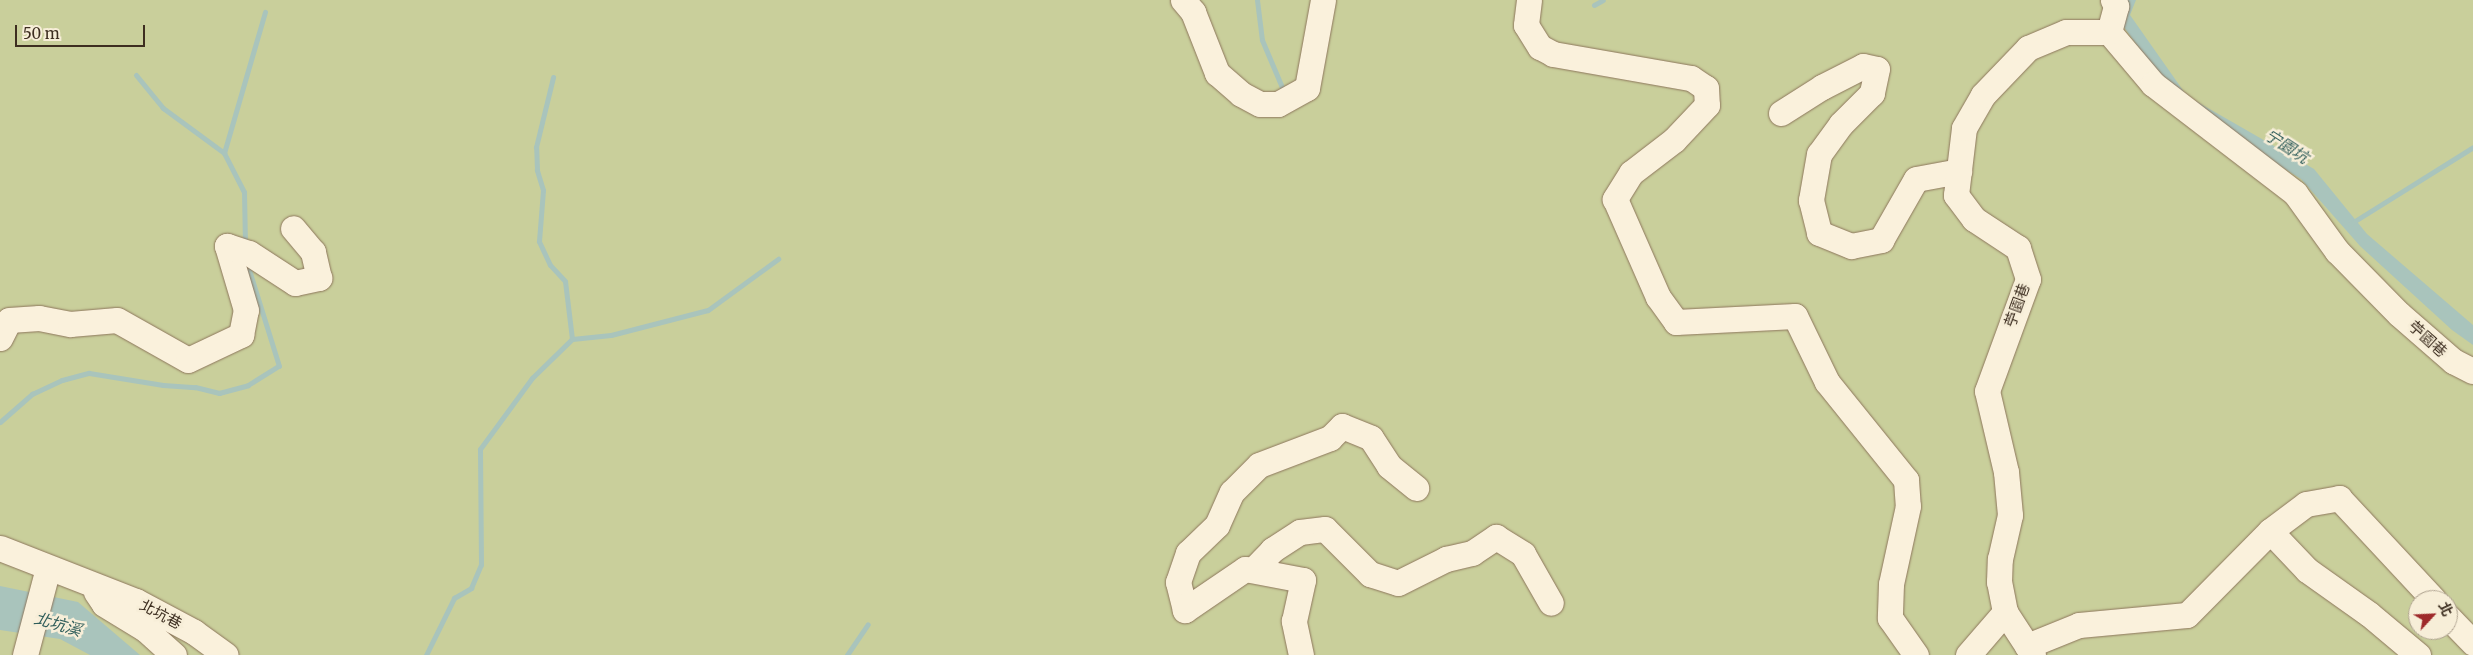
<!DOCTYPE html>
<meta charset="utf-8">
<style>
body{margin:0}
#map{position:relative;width:2473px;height:655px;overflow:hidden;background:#f0e4c8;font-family:Merriweather,"Noto Sans TC",serif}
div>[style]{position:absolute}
.green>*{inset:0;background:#c9cf9b}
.water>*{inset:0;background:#a9c4bc}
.stream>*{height:5px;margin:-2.5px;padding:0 2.5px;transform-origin:2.5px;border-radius:2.5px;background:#a9c4bc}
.roads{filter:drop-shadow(0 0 1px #8d765c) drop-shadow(0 0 1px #8d765c)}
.minor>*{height:25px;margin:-12.5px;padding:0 12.5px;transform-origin:12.5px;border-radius:12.5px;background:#faf1dc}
span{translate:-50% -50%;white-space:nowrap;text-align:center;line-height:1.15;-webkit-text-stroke:5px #f7eed8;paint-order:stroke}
.street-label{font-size:15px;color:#3d2e20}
.water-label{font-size:16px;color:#2f5d5a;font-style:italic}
.north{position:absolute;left:2408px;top:590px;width:50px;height:50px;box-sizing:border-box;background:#f7eed8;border:1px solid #ada18e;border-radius:50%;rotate:65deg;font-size:14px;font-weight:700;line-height:20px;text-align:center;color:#3d2e20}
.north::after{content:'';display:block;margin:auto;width:18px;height:22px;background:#9e2a2b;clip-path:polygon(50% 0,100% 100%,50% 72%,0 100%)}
.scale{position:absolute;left:15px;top:25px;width:130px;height:22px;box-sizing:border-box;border:2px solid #3d2e20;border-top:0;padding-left:6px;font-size:15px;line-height:18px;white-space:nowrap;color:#3d2e20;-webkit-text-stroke:4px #f7eed8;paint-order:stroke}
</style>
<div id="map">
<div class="green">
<i style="clip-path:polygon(evenodd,0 0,2473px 0,2473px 655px,0 655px,0 0,2418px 600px,2448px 600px,2448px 630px,2418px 630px,2418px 600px)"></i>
</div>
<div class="water">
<i style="clip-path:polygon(2123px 0,2136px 0,2130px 15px,2187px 96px,2314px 169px,2367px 234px,2473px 325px,2473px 345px,2452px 330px,2360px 246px,2301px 179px,2176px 101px,2119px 20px)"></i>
<i style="clip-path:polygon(0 586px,78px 602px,140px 655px,90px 655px,60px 639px,0 630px)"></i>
</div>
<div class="stream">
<i style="left:1257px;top:0;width:40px;rotate:82.9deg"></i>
<i style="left:1262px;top:40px;width:56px;rotate:67.1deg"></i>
<i style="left:1594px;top:5px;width:10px;rotate:-29deg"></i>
<i style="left:136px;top:75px;width:43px;rotate:50.7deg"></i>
<i style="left:163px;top:108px;width:76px;rotate:36.4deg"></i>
<i style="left:2350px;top:224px;width:145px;rotate:-32deg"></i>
<i style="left:245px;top:244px;width:52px;rotate:-91.1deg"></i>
<i style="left:244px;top:192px;width:44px;rotate:-117.1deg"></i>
<i style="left:224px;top:153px;width:147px;rotate:-73.8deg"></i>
<i style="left:572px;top:339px;width:39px;rotate:-6deg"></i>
<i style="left:611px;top:335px;width:100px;rotate:-14.5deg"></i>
<i style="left:708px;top:310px;width:87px;rotate:-36.1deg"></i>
<i style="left:0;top:422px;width:43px;rotate:-41.2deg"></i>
<i style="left:32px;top:394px;width:33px;rotate:-25deg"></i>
<i style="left:62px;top:380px;width:28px;rotate:-15deg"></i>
<i style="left:89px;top:373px;width:75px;rotate:9.2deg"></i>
<i style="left:163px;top:385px;width:32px;rotate:4deg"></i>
<i style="left:195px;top:387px;width:25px;rotate:14deg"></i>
<i style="left:219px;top:393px;width:30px;rotate:-15deg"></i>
<i style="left:248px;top:385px;width:36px;rotate:-32deg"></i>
<i style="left:279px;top:366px;width:108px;rotate:-107.3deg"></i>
<i style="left:426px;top:655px;width:64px;rotate:-63.8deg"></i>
<i style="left:454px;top:598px;width:20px;rotate:-30deg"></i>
<i style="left:471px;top:588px;width:25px;rotate:-67deg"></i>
<i style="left:481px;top:565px;width:116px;rotate:-90.5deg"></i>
<i style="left:480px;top:449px;width:88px;rotate:-53.8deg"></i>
<i style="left:532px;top:378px;width:56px;rotate:-44.3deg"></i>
<i style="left:572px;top:339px;width:58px;rotate:-96.9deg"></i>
<i style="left:565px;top:281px;width:22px;rotate:-133deg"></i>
<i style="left:550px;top:265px;width:26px;rotate:-115deg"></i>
<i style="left:539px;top:241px;width:51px;rotate:-85.5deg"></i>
<i style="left:543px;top:190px;width:21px;rotate:-107deg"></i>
<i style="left:537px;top:170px;width:23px;rotate:-92deg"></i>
<i style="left:536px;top:147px;width:72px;rotate:-76.3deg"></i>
<i style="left:847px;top:655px;width:37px;rotate:-56deg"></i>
</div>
<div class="roads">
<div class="minor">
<i style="left:1183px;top:0;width:16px;rotate:50deg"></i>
<i style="left:1193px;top:12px;width:66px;rotate:68.5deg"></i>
<i style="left:1217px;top:73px;width:32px;rotate:41deg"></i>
<i style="left:1241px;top:94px;width:21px;rotate:28deg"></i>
<i style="left:1260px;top:104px;width:18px"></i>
<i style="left:1278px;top:104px;width:33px;rotate:-29deg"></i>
<i style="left:1307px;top:88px;width:89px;rotate:-79.7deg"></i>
<i style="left:1529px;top:0;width:25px;rotate:97deg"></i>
<i style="left:1526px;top:25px;width:26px;rotate:58deg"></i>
<i style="left:1540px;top:47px;width:15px;rotate:28deg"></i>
<i style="left:1553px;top:54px;width:140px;rotate:9.9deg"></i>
<i style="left:1691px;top:78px;width:18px;rotate:34deg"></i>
<i style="left:1706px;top:88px;width:17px;rotate:87deg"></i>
<i style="left:1707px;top:105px;width:48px;rotate:133.3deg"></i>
<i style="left:1674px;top:140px;width:54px;rotate:142.5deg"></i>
<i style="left:1631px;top:173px;width:31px;rotate:122deg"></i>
<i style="left:1615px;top:199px;width:107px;rotate:66.3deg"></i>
<i style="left:1658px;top:297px;width:31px;rotate:54deg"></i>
<i style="left:1676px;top:322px;width:119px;rotate:-2.9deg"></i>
<i style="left:1795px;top:316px;width:73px;rotate:64.1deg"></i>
<i style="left:1827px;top:382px;width:126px;rotate:51.1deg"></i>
<i style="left:1906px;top:480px;width:26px;rotate:86deg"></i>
<i style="left:1908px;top:506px;width:80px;rotate:102.3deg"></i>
<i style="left:1891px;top:584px;width:34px;rotate:92deg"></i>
<i style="left:1890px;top:618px;width:45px;rotate:54.9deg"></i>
<i style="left:2113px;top:0;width:7px;rotate:63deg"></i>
<i style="left:2116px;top:6px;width:27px;rotate:105deg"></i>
<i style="left:2109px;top:32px;width:68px;rotate:49.8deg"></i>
<i style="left:2153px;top:84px;width:179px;rotate:37.5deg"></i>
<i style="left:2295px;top:193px;width:72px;rotate:54.1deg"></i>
<i style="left:2337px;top:251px;width:88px;rotate:45.5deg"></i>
<i style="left:2399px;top:314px;width:72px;rotate:41deg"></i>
<i style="left:2453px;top:361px;width:22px;rotate:27deg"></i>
<i style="left:1781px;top:113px;width:49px;rotate:-32.4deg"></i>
<i style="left:1822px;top:87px;width:46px;rotate:-27.1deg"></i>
<i style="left:1863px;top:66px;width:14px;rotate:12deg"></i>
<i style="left:1877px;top:69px;width:25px;rotate:102deg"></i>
<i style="left:1872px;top:93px;width:44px;rotate:135deg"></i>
<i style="left:1841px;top:124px;width:37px;rotate:126deg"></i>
<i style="left:1819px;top:154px;width:47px;rotate:99.9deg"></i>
<i style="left:1811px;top:200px;width:34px;rotate:76deg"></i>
<i style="left:1819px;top:233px;width:35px;rotate:22deg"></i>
<i style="left:1851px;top:246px;width:31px;rotate:-11deg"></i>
<i style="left:1881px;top:240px;width:70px;rotate:-60.2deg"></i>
<i style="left:1916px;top:179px;width:44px;rotate:-10.5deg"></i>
<i style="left:0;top:338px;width:20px;rotate:-63deg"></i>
<i style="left:9px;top:320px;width:30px;rotate:-4deg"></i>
<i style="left:39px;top:318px;width:32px;rotate:11deg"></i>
<i style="left:70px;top:324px;width:47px;rotate:-4.9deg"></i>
<i style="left:117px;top:320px;width:81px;rotate:29.4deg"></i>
<i style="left:188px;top:360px;width:59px;rotate:-25.3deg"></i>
<i style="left:241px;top:335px;width:25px;rotate:-79deg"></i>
<i style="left:246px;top:310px;width:67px;rotate:-106.5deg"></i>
<i style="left:227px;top:246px;width:23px;rotate:18deg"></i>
<i style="left:249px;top:253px;width:55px;rotate:33.1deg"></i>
<i style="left:295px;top:283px;width:25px;rotate:-12deg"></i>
<i style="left:319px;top:278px;width:27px;rotate:-103deg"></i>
<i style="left:313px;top:252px;width:31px;rotate:-130deg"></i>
<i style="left:2270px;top:531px;width:54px;rotate:46.5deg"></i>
<i style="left:2307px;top:570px;width:76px;rotate:35.4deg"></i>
<i style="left:2369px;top:614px;width:64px;rotate:39.9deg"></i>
<i style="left:0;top:548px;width:146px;rotate:21.3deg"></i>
<i style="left:136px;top:601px;width:66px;rotate:28.1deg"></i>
<i style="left:194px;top:632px;width:39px;rotate:36deg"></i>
<i style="left:1253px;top:570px;width:28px;rotate:-46deg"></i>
<i style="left:1272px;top:550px;width:33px;rotate:-33deg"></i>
<i style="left:1300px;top:532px;width:25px;rotate:-7deg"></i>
<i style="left:1325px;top:529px;width:64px;rotate:45deg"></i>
<i style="left:1370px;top:574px;width:29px;rotate:18deg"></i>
<i style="left:1398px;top:583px;width:54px;rotate:-26.6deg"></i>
<i style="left:1446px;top:559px;width:27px;rotate:-13deg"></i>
<i style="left:1472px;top:553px;width:29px;rotate:-34deg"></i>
<i style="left:1496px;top:537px;width:32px;rotate:32deg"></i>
<i style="left:1523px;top:554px;width:56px;rotate:60.3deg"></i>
<i style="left:96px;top:592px;width:14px;rotate:56deg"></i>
<i style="left:104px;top:604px;width:48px;rotate:31.4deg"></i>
<i style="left:145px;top:629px;width:39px;rotate:42deg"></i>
<i style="left:2448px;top:617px;width:36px;rotate:46deg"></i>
<i style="left:2027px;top:646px;width:56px;rotate:-22deg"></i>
<i style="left:2079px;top:625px;width:108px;rotate:-5.3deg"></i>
<i style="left:2187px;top:615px;width:118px;rotate:-45.3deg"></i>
<i style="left:2270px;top:531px;width:45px;rotate:-36.9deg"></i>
<i style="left:2306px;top:504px;width:34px;rotate:-10deg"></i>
<i style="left:2339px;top:498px;width:139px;rotate:47deg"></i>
<i style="left:25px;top:655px;width:90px;rotate:-75.2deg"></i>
<i style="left:1301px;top:655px;width:35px;rotate:-102deg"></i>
<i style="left:1294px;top:621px;width:42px;rotate:-77.6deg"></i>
<i style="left:1303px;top:580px;width:59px;rotate:-169.3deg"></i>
<i style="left:1245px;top:569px;width:73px;rotate:145.7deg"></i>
<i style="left:1185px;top:610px;width:29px;rotate:-104deg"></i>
<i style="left:1178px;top:582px;width:31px;rotate:-71deg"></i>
<i style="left:1188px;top:553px;width:40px;rotate:-44deg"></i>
<i style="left:1217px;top:525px;width:36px;rotate:-66deg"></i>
<i style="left:1232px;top:492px;width:38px;rotate:-45deg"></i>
<i style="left:1259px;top:465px;width:76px;rotate:-20.8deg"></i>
<i style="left:1330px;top:438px;width:17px;rotate:-45deg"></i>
<i style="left:1342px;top:426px;width:31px;rotate:22deg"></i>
<i style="left:1371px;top:438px;width:33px;rotate:57deg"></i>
<i style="left:1389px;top:466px;width:35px;rotate:39deg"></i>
<i style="left:1968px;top:655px;width:57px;rotate:-49.3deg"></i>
<i style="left:2033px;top:655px;width:51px;rotate:-123.1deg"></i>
<i style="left:2005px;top:612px;width:31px;rotate:-101deg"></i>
<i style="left:1999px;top:582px;width:23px;rotate:-88deg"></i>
<i style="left:2000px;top:559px;width:45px;rotate:-77.2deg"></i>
<i style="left:2010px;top:515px;width:43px;rotate:-95.3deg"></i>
<i style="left:2006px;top:472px;width:83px;rotate:-103.2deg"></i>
<i style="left:1987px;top:391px;width:119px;rotate:-69.9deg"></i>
<i style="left:2028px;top:279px;width:33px;rotate:-108deg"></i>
<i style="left:2018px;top:248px;width:53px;rotate:-146.6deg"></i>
<i style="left:1974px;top:219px;width:30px;rotate:-127deg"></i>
<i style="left:1956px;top:195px;width:67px;rotate:-83.2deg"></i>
<i style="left:1964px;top:128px;width:38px;rotate:-60deg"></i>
<i style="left:1983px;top:95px;width:65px;rotate:-46.2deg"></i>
<i style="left:2028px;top:48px;width:41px;rotate:-22.8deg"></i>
<i style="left:2066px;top:32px;width:43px"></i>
</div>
</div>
<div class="street-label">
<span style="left:2017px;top:305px;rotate:-70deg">苧園巷</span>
<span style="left:2428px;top:339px;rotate:42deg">苧園巷</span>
<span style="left:161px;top:614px;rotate:28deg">北坑巷</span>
</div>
<div class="water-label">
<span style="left:2287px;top:146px;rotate:33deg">宁園坑</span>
<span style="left:58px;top:624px;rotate:16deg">北坑溪</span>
</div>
<div class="north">北</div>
<div class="scale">50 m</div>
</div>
